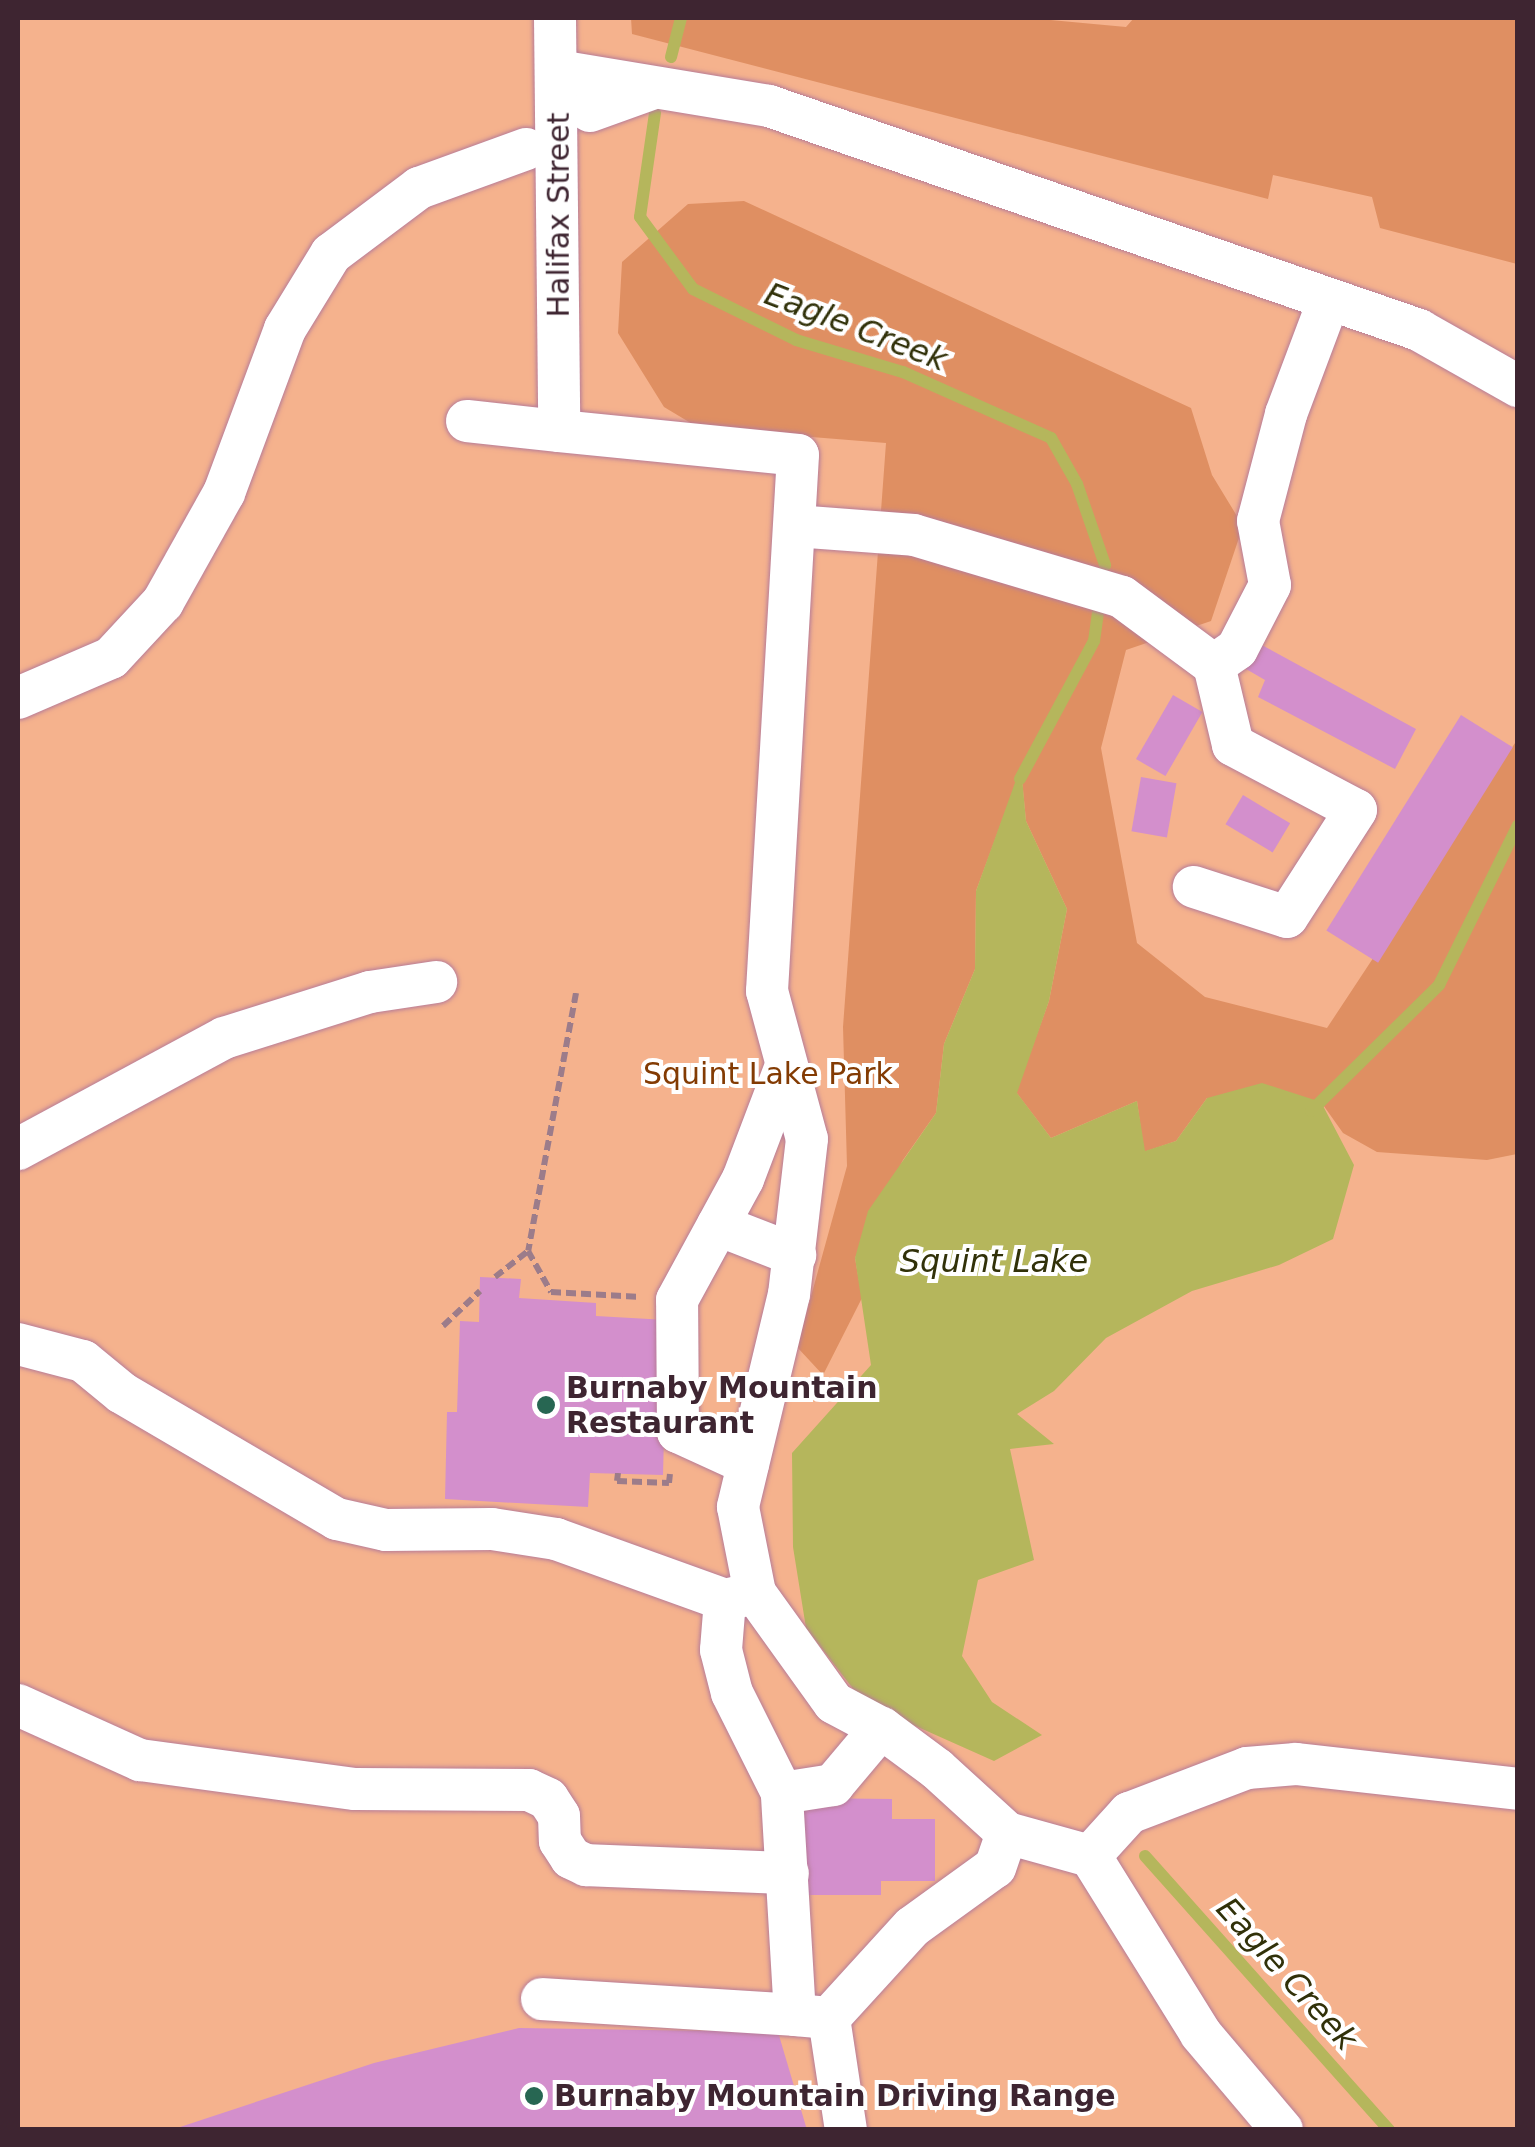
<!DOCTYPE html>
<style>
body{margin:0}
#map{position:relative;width:1535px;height:2147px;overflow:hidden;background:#ffd8e9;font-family:"DejaVu Sans",sans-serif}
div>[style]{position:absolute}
.green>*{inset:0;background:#f5b28d;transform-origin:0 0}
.forest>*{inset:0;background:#df8f62}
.water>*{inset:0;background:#b5b65c}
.stream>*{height:12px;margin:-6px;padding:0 6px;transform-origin:6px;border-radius:6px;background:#b5b65c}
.building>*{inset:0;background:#d38fcc;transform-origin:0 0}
.path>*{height:6px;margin-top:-3px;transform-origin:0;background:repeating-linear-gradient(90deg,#9c7c8a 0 10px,transparent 0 15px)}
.roads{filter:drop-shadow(0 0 2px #b77c98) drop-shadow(0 0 2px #b77c98)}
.minor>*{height:42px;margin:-21px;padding:0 21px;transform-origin:21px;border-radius:21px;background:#fff}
.dots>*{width:28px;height:28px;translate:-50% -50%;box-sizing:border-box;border:5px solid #fff;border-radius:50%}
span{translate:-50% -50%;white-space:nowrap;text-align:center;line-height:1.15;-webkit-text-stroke:8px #fff;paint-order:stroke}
.street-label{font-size:30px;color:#3e2531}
.park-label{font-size:30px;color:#833b03}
.poi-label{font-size:30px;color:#3e2531;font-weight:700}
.left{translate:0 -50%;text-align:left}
.water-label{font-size:32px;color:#313109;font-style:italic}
.frame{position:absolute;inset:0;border:20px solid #3e2531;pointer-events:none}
</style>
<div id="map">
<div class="green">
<i style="left:18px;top:18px;width:1499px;height:2111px"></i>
</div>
<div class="forest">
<i style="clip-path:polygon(631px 18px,1029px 18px,1126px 27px,1134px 18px,1517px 18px,1517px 264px,1380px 228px,1372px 197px,1273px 175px,1268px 199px,632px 34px)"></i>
<i style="clip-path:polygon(744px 201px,1191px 408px,1212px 475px,1243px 526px,1211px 621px,1126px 650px,1101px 748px,1137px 943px,1205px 997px,1327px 1028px,1517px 740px,1517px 1154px,1487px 1160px,1377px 1152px,1343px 1133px,1321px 1102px,1207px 1098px,1176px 1141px,1144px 1152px,1137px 1101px,1051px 1138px,1016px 1092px,1049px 1001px,1067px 909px,1026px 821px,1021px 769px,976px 891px,975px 969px,944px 1044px,936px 1113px,903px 1160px,855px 1258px,862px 1298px,823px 1375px,797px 1347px,847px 1166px,843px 1027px,886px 443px,699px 428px,664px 407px,618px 333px,622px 262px,688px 204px)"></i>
</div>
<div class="water">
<i style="clip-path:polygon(1021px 766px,1026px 821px,1067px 909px,1049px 1001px,1017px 1093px,1051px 1138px,1137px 1101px,1145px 1151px,1176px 1141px,1207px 1098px,1262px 1083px,1321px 1102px,1354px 1165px,1333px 1239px,1279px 1265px,1192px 1291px,1106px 1338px,1054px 1391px,1017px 1414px,1054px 1444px,1010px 1449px,1034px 1560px,978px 1580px,962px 1656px,992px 1702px,1042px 1735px,994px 1761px,864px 1703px,806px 1628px,793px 1547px,792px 1453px,871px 1365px,855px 1258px,868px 1211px,936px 1113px,944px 1044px,975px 969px,976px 891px)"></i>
</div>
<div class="stream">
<i style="left:671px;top:57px;width:40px;rotate:-75.6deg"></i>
<i style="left:655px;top:113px;width:105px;rotate:98.2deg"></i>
<i style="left:640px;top:217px;width:89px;rotate:53.6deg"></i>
<i style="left:693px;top:289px;width:115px;rotate:26.3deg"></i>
<i style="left:796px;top:340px;width:112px;rotate:16.7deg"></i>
<i style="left:903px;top:372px;width:162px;rotate:24deg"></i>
<i style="left:1051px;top:438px;width:53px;rotate:60.5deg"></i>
<i style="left:1077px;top:484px;width:86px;rotate:70.9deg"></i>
<i style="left:1020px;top:779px;width:157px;rotate:-61.8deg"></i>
<i style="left:1094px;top:641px;width:34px;rotate:-82deg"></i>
<i style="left:1311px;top:1111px;width:180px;rotate:-44.5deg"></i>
<i style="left:1439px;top:985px;width:178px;rotate:-63.7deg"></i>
<i style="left:1145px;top:1856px;width:367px;rotate:48.3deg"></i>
</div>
<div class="building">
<i style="clip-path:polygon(1260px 644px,1416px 729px,1395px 769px,1258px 697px,1265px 680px,1246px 669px)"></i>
<i style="left:1173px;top:695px;width:34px;height:74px;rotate:30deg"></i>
<i style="left:1461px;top:715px;width:61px;height:254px;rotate:32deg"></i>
<i style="left:1141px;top:777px;width:36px;height:55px;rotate:10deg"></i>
<i style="left:1243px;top:795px;width:55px;height:34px;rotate:31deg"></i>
<i style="clip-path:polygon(480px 1277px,521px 1279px,519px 1298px,596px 1303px,596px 1316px,667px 1320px,663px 1475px,590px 1473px,588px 1507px,445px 1499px,447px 1412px,457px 1412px,460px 1321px,479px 1322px)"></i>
<i style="clip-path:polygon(800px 1798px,892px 1799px,892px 1819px,935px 1819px,935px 1881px,881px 1881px,881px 1895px,800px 1895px)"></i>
<i style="clip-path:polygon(519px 2028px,778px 2032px,807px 2130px,171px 2130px,374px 2063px)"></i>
</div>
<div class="path">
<i style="left:576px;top:993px;width:262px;rotate:100.5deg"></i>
<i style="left:528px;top:1251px;width:47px;rotate:60.7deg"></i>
<i style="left:551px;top:1292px;width:90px;rotate:3.2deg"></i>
<i style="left:495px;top:1277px;width:42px;rotate:-38.2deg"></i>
<i style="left:443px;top:1326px;width:51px;rotate:-43.4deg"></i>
<i style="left:618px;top:1473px;width:8px;rotate:97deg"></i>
<i style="left:617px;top:1481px;width:52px;rotate:2.2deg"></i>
<i style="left:669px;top:1483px;width:9px;rotate:-84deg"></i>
</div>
<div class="roads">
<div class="minor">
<i style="left:555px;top:18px;width:413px;rotate:89.4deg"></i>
<i style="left:559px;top:431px;width:240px;rotate:5.7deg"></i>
<i style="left:798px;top:455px;width:537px;rotate:93.31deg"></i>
<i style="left:767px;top:991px;width:153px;rotate:74.9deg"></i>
<i style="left:807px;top:1139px;width:156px;rotate:96.6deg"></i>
<i style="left:789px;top:1294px;width:219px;rotate:103.5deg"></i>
<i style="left:738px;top:1507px;width:88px;rotate:78.8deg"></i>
<i style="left:755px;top:1593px;width:135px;rotate:54.3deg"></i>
<i style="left:834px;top:1703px;width:55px;rotate:28deg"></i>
<i style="left:883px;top:1729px;width:67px;rotate:36.5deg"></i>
<i style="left:937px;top:1769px;width:95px;rotate:42.4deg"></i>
<i style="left:1007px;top:1833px;width:36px;rotate:109deg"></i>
<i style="left:995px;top:1867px;width:102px;rotate:144.1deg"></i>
<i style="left:912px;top:1927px;width:123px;rotate:132.4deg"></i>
<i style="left:829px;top:2018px;width:34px;rotate:-175deg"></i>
<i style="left:558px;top:71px;width:214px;rotate:9.4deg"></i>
<i style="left:769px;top:106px;width:688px;rotate:19.01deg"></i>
<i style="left:1419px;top:330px;width:114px;rotate:29.5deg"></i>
<i style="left:590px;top:111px;width:68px;rotate:-19.8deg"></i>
<i style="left:467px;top:421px;width:93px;rotate:6.2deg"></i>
<i style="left:795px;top:526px;width:119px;rotate:4.3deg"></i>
<i style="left:914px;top:535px;width:217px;rotate:16.6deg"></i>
<i style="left:1122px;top:597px;width:114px;rotate:36.5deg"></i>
<i style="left:1214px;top:665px;width:82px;rotate:76.6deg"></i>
<i style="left:1233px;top:745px;width:139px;rotate:27.9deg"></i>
<i style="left:1356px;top:810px;width:127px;rotate:122.8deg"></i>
<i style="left:1287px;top:917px;width:98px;rotate:-162.1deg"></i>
<i style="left:1214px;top:665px;width:28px;rotate:-35deg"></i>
<i style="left:1237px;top:649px;width:72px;rotate:-62.7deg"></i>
<i style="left:1270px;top:585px;width:65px;rotate:-100.6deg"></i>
<i style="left:1258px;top:521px;width:111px;rotate:-75.3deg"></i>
<i style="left:1286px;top:414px;width:120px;rotate:-69.4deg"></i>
<i style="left:18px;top:698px;width:101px;rotate:-23.3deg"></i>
<i style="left:111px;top:658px;width:76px;rotate:-47.1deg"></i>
<i style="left:163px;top:602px;width:125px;rotate:-60.8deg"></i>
<i style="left:224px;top:493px;width:175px;rotate:-69.6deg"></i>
<i style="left:285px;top:329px;width:88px;rotate:-58.5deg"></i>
<i style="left:331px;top:254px;width:110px;rotate:-36.9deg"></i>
<i style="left:419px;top:188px;width:114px;rotate:-20deg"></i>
<i style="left:18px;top:1149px;width:234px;rotate:-28.3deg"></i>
<i style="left:224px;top:1038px;width:153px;rotate:-17.5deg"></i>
<i style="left:370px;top:992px;width:67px;rotate:-8.6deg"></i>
<i style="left:718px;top:1225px;width:83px;rotate:21.3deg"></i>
<i style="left:18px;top:1344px;width:67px;rotate:14.7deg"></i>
<i style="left:83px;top:1361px;width:50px;rotate:39.4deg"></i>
<i style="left:122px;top:1393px;width:249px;rotate:30.4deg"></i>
<i style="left:337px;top:1519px;width:50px;rotate:12.7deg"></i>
<i style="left:386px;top:1530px;width:106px;rotate:-0.5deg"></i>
<i style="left:492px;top:1529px;width:65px;rotate:8.9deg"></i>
<i style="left:556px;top:1539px;width:180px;rotate:19.8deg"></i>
<i style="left:725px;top:1600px;width:31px;rotate:-13deg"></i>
<i style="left:748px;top:1464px;width:77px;rotate:-155.4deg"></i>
<i style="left:678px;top:1432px;width:132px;rotate:-90.4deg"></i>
<i style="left:677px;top:1300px;width:138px;rotate:-61.4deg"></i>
<i style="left:743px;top:1179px;width:116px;rotate:-69.2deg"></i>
<i style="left:725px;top:1600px;width:50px;rotate:94.6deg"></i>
<i style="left:721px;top:1650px;width:44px;rotate:75.7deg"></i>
<i style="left:732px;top:1693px;width:112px;rotate:63.4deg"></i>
<i style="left:18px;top:1705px;width:134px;rotate:24.3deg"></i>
<i style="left:140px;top:1760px;width:217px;rotate:7.7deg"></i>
<i style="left:355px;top:1789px;width:174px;rotate:0.3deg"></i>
<i style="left:529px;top:1790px;width:21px;rotate:25deg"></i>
<i style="left:548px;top:1799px;width:20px;rotate:57deg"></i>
<i style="left:559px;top:1816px;width:25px;rotate:88deg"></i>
<i style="left:560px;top:1841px;width:20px;rotate:57deg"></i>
<i style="left:571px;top:1858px;width:17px;rotate:25deg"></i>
<i style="left:586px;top:1865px;width:202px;rotate:2.3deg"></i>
<i style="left:1007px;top:1833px;width:86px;rotate:15.5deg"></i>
<i style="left:542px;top:1999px;width:254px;rotate:3.6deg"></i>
<i style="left:795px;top:2015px;width:222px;rotate:-93.4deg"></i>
<i style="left:782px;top:1793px;width:52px;rotate:-8.9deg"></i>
<i style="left:833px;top:1785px;width:75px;rotate:-49.9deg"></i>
<i style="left:829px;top:2018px;width:113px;rotate:81.4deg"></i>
<i style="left:1282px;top:2130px;width:126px;rotate:-130.2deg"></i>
<i style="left:1201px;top:2034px;width:210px;rotate:-121.9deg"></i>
<i style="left:1090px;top:1856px;width:58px;rotate:-47.8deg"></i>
<i style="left:1129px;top:1813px;width:126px;rotate:-20.9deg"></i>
<i style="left:1247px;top:1768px;width:49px;rotate:-4.7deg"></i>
<i style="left:1296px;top:1764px;width:223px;rotate:6.4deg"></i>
</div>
</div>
<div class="dots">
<i style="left:546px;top:1405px;background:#276652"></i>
<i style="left:534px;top:2096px;background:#276652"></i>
</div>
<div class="street-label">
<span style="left:559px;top:215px;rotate:-90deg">Halifax Street</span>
</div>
<div class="park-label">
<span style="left:768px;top:1074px">Squint Lake Park</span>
</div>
<div class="poi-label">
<span class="left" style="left:566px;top:1405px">Burnaby Mountain<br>Restaurant</span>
<span class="left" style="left:554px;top:2096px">Burnaby Mountain Driving Range</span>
</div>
<div class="water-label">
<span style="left:856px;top:327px;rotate:21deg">Eagle Creek</span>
<span style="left:994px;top:1261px">Squint Lake</span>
<span style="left:1287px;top:1974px;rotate:48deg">Eagle Creek</span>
</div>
<div class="frame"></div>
</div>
